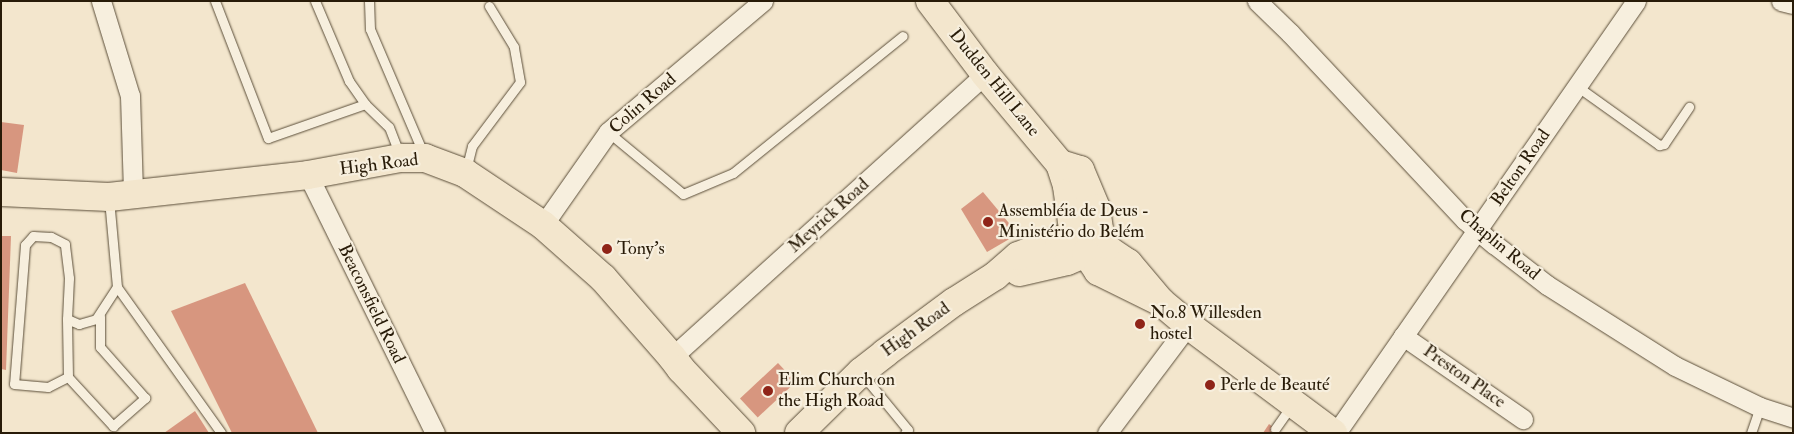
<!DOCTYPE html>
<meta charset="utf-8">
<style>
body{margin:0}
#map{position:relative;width:1794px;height:434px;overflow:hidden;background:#f3e6cd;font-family:"IM FELL Double Pica",serif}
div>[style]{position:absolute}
.building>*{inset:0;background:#d7967f;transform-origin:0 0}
.roads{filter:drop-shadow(0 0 1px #5b4e39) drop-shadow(0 0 1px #5b4e39)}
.lane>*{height:9px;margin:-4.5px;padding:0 4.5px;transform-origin:4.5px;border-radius:4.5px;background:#f7efde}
.street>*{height:19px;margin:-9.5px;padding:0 9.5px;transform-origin:9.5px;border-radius:9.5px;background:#f7efde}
.primary>*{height:28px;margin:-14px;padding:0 14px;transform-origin:14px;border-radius:14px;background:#f3e6cd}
.dots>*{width:14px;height:14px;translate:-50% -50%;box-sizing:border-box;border:2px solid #f7efde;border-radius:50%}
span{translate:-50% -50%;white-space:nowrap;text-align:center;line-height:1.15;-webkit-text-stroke:4.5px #f7efde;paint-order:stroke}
.street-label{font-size:18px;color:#281b08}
.poi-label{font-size:18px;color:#281b08}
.left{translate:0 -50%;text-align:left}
.frame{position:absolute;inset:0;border:2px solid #281b08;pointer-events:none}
</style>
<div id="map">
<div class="building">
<i style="clip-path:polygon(1px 122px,24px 125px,17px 173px,1px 170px)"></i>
<i style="clip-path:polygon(983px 192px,1018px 234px,987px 252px,961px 209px)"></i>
<i style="clip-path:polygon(1px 236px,11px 236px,6px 370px,1px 369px)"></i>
<i style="clip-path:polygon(245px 283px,318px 433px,232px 433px,171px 311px)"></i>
<i style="left:778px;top:363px;width:26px;height:52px;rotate:47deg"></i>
<i style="clip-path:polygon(195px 411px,209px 433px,164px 433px)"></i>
<i style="clip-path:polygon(1269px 424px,1281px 433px,1263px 433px)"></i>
</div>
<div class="roads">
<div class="lane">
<i style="left:215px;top:1px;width:147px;rotate:68.9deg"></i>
<i style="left:268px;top:138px;width:103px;rotate:-19.3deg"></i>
<i style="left:315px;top:1px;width:87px;rotate:67deg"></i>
<i style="left:349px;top:81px;width:28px;rotate:55deg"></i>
<i style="left:365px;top:104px;width:33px;rotate:44deg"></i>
<i style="left:389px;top:127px;width:31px;rotate:69deg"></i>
<i style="left:369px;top:1px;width:28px;rotate:88deg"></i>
<i style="left:370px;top:29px;width:137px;rotate:66.8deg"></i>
<i style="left:1578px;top:87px;width:100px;rotate:35.6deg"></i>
<i style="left:1659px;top:145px;width:5px;rotate:-11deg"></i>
<i style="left:1664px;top:144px;width:45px;rotate:-56deg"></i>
<i style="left:608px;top:132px;width:97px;rotate:39.6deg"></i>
<i style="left:683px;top:194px;width:54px;rotate:-22.8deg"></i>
<i style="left:733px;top:173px;width:218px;rotate:-38.9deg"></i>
<i style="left:466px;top:170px;width:25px;rotate:-76deg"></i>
<i style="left:472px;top:146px;width:80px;rotate:-53.1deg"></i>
<i style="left:520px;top:82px;width:36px;rotate:-100deg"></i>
<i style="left:514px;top:47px;width:48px;rotate:-121.4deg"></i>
<i style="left:109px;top:199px;width:88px;rotate:84.8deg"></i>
<i style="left:117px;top:287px;width:179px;rotate:54.5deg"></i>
<i style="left:67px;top:319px;width:13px;rotate:23deg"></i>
<i style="left:79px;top:324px;width:18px;rotate:-16deg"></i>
<i style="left:96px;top:319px;width:38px;rotate:-57deg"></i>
<i style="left:862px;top:374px;width:72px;rotate:50.6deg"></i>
<i style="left:908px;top:430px;width:4px;rotate:135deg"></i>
<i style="left:68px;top:377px;width:58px;rotate:-91deg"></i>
<i style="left:67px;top:319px;width:41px;rotate:-87.2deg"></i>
<i style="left:69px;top:278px;width:34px;rotate:-97deg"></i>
<i style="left:65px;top:244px;width:16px;rotate:-153deg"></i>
<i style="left:51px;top:237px;width:18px;rotate:-177deg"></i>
<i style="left:33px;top:236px;width:12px;rotate:132deg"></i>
<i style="left:25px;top:245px;width:139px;rotate:94.5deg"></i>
<i style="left:14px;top:384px;width:34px;rotate:5deg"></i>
<i style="left:48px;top:387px;width:22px;rotate:-27deg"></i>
<i style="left:68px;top:377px;width:67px;rotate:47.4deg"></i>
<i style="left:113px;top:426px;width:43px;rotate:-41.2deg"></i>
<i style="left:145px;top:398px;width:68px;rotate:-131.4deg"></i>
<i style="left:100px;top:347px;width:31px;rotate:-90deg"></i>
<i style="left:1275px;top:429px;width:28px;rotate:-55deg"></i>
<i style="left:1751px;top:433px;width:28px;rotate:-71deg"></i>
</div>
<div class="street">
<i style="left:101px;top:1px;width:99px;rotate:73deg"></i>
<i style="left:130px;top:96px;width:98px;rotate:88.2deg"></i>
<i style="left:1257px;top:1px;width:46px;rotate:44.1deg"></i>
<i style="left:1290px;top:33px;width:256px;rotate:46.9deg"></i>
<i style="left:1465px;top:220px;width:38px;rotate:40deg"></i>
<i style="left:1494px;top:244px;width:67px;rotate:37.7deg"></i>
<i style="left:1547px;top:285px;width:151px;rotate:32.3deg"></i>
<i style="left:1675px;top:366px;width:94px;rotate:25.8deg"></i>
<i style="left:1760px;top:407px;width:35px;rotate:18deg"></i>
<i style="left:1781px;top:1px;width:12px;rotate:14deg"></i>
<i style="left:308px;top:175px;width:288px;rotate:63.8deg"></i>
<i style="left:543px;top:225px;width:113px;rotate:-55deg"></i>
<i style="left:608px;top:132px;width:203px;rotate:-40.2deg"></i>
<i style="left:1403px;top:336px;width:146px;rotate:34.7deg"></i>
<i style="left:672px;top:357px;width:422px;rotate:-42.1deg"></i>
<i style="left:1107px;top:433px;width:135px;rotate:-53.1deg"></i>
<i style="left:1336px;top:433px;width:526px;rotate:-55.22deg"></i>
</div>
<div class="primary">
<i style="left:930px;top:1px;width:91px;rotate:53deg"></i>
<i style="left:985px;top:74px;width:117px;rotate:50.2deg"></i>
<i style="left:1060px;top:164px;width:23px;rotate:72deg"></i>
<i style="left:1067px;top:186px;width:43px;rotate:82.1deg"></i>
<i style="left:1073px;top:229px;width:27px;rotate:62deg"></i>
<i style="left:1060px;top:164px;width:21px;rotate:17deg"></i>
<i style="left:1080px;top:170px;width:41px;rotate:67.2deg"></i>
<i style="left:1096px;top:208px;width:21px;rotate:82deg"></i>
<i style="left:1099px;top:229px;width:27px;rotate:118deg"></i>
<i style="left:1px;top:192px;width:108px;rotate:2.7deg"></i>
<i style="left:109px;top:197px;width:200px;rotate:-6.3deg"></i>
<i style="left:308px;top:175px;width:95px;rotate:-10.4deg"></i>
<i style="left:401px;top:158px;width:24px"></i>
<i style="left:425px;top:158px;width:43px;rotate:20.6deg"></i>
<i style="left:465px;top:173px;width:94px;rotate:33.7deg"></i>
<i style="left:543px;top:225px;width:80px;rotate:41.5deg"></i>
<i style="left:603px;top:278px;width:105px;rotate:48.9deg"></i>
<i style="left:672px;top:357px;width:15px;rotate:53deg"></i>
<i style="left:681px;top:369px;width:88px;rotate:46.8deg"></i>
<i style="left:1019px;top:272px;width:49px;rotate:-12.9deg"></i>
<i style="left:1067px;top:261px;width:21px;rotate:-23deg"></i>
<i style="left:1086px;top:253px;width:24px;rotate:-5deg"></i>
<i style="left:1110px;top:251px;width:22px;rotate:34deg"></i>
<i style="left:1128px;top:263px;width:51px;rotate:49.8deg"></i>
<i style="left:1161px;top:302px;width:35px;rotate:40deg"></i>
<i style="left:1188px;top:325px;width:181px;rotate:36.7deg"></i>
<i style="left:799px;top:433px;width:87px;rotate:-44.5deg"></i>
<i style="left:861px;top:372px;width:31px;rotate:-38deg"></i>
<i style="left:885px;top:353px;width:86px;rotate:-36.5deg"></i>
<i style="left:954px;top:302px;width:49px;rotate:-32.4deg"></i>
<i style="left:995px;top:276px;width:30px;rotate:-41deg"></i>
<i style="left:1018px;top:256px;width:44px;rotate:-21.3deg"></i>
<i style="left:1059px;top:240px;width:5px;rotate:-11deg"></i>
<i style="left:1064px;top:239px;width:26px;rotate:32deg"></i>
<i style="left:1086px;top:253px;width:22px;rotate:56deg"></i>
<i style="left:1098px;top:271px;width:70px;rotate:26.2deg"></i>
</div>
</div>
<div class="dots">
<i style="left:988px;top:222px;background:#8f2418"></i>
<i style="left:607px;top:249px;background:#8f2418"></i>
<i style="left:1140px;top:324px;background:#8f2418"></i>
<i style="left:1210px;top:385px;background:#8f2418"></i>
<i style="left:768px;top:391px;background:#8f2418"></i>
</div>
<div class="street-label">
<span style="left:994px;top:83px;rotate:51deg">Dudden Hill Lane</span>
<span style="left:643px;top:104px;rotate:-41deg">Colin Road</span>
<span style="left:379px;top:165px;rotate:-7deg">High Road</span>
<span style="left:1521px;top:168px;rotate:-55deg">Belton Road</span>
<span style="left:829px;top:216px;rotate:-42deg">Meyrick Road</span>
<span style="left:1499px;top:245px;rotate:40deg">Chaplin Road</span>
<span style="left:371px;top:304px;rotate:64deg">Beaconsfield Road</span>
<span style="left:916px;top:330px;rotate:-36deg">High Road</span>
<span style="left:1464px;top:377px;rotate:35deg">Preston Place</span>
</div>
<div class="poi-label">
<span class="left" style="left:998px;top:222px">Assembléia de Deus -<br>Ministério do Belém</span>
<span class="left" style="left:617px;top:249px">Tony's</span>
<span class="left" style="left:1150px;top:324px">No.8 Willesden<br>hostel</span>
<span class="left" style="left:778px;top:391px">Elim Church on<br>the High Road</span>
<span class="left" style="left:1220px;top:385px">Perle de Beauté</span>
</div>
<div class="frame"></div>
</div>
